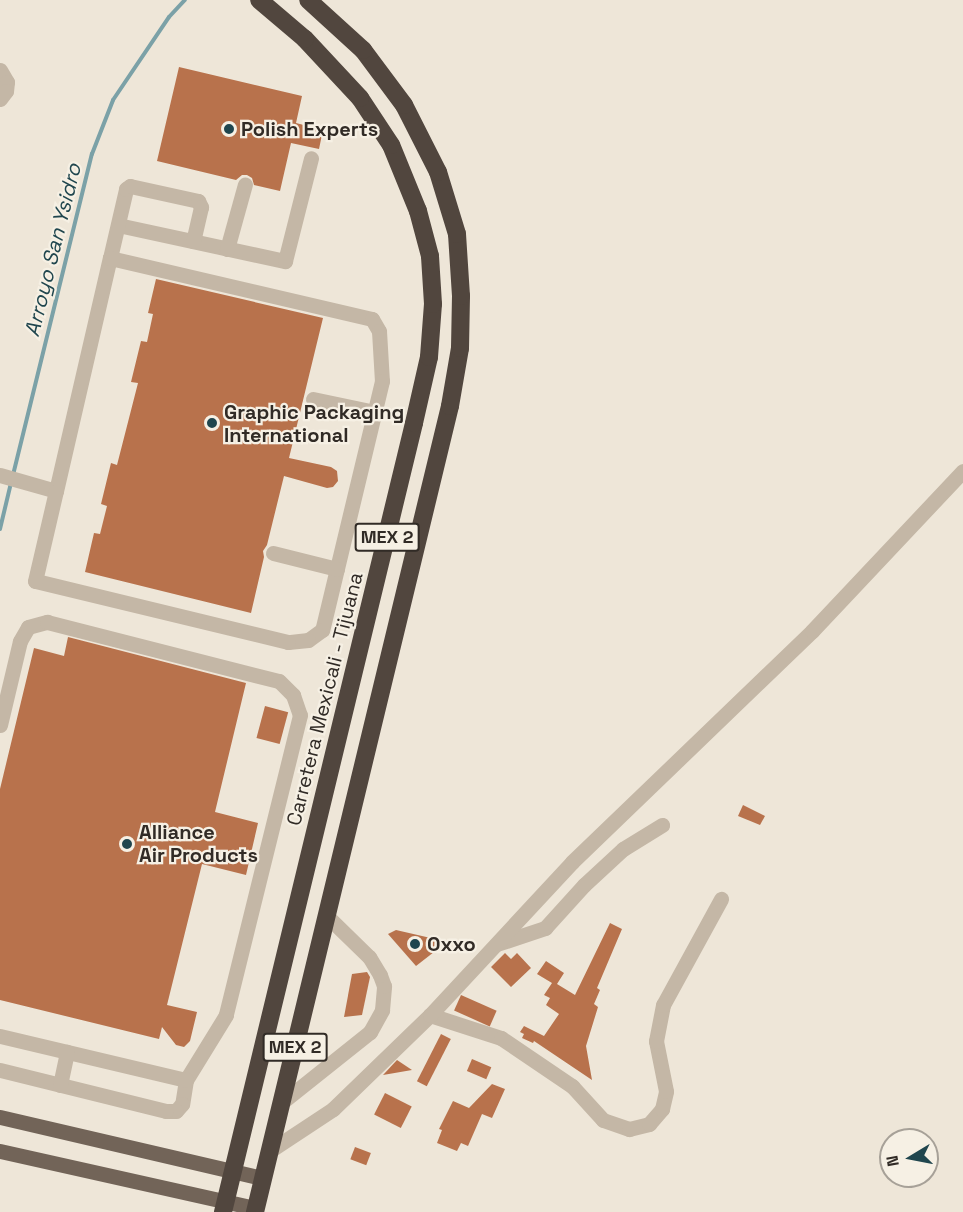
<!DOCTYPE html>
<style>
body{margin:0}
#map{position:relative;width:963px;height:1212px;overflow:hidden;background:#eee6d8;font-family:"Space Grotesk",sans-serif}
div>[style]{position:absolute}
.stream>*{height:4px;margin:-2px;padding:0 2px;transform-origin:2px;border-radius:2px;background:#7ba1a7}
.building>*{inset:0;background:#b8724c;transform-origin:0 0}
.minor>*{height:15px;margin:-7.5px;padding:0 7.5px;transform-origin:7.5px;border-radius:7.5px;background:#c4b7a6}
.major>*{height:15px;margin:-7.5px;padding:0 7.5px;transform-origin:7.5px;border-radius:7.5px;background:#726458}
.highway>*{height:18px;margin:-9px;padding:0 9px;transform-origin:9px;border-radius:9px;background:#51463e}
.dots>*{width:16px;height:16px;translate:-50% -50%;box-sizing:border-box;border:3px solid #f6f0e4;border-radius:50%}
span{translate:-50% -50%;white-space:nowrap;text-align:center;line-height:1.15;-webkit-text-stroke:4.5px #f6f0e4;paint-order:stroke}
.shield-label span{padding:2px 4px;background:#f6f0e4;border:2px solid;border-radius:4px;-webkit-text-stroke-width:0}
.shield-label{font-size:18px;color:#312b26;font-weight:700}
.poi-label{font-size:20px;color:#312b26;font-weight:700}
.left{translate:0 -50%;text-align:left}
.street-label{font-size:20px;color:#312b26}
.water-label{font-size:21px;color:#20464e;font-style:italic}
.north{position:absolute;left:879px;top:1128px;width:60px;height:60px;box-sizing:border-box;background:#f6f0e4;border:2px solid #a7a198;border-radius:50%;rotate:260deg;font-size:16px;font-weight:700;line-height:24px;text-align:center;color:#312b26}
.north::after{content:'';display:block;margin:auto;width:21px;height:27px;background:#20464e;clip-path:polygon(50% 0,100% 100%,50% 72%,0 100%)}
</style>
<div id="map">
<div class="stream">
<i style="left:13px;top:475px;width:331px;rotate:-76.2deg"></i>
<i style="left:92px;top:154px;width:58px;rotate:-68.7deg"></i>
<i style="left:113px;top:100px;width:100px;rotate:-56deg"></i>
<i style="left:169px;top:17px;width:23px;rotate:-47deg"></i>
<i style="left:0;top:529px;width:47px;rotate:-76.6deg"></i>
</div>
<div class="building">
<i style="clip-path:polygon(179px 67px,302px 96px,296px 123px,323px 130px,319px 149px,291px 143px,280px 191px,254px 185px,252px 178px,247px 175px,242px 175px,236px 180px,157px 161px)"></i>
<i style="clip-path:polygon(156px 279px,323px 318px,289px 458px,331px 467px,337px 471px,338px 481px,333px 487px,327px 488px,284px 476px,267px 545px,263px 551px,264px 557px,251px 613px,85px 572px,94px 533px,100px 534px,107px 506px,101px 504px,111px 463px,117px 465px,138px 383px,131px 382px,141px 341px,147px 342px,153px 314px,148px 313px)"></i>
<i style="clip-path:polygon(68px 637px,246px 683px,215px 812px,258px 823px,246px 875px,202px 864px,167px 1005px,197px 1012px,190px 1041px,184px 1047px,176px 1045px,162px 1027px,159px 1039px,0 1000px,0 789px,34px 648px,64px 656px)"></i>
<i style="left:265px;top:706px;width:24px;height:33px;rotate:15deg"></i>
<i style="clip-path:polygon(743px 805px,765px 816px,760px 825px,738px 816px)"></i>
<i style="clip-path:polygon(610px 923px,622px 929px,597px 988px,600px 990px,594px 1004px,598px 1007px,586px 1046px,592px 1080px,534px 1041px,533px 1043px,522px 1038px,524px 1034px,520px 1032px,524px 1026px,544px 1036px,559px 1014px,546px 1005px,550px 998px,544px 995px,552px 983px,537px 974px,546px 961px,564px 973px,557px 984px,575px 995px)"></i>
<i style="clip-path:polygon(396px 930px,435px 939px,434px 952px,416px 966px,388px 934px)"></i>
<i style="clip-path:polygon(505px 953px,511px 959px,517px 953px,531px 968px,511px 987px,491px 967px)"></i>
<i style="clip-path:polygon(367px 972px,370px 977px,362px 1015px,344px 1017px,352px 974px)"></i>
<i style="left:461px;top:995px;width:39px;height:17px;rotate:24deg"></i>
<i style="left:441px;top:1034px;width:11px;height:53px;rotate:27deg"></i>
<i style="left:472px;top:1059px;width:21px;height:13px;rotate:23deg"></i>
<i style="clip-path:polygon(397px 1060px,412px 1070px,383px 1075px)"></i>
<i style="clip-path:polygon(492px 1084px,505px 1089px,492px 1118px,482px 1114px,468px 1146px,461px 1143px,457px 1151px,437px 1143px,442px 1130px,439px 1129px,453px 1101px,469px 1108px)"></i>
<i style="left:385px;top:1093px;width:30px;height:24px;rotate:27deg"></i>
<i style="left:355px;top:1147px;width:17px;height:13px;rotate:21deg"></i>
</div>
<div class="minor">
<i style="left:0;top:70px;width:14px;rotate:60deg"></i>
<i style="left:7px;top:82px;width:9px;rotate:96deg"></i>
<i style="left:6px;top:91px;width:10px;rotate:127deg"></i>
<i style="left:118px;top:225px;width:171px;rotate:12.2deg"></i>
<i style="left:285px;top:261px;width:106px;rotate:-75.8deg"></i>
<i style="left:227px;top:249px;width:67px;rotate:-74.5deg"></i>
<i style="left:110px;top:258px;width:71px;rotate:-76.9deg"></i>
<i style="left:126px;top:189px;width:5px;rotate:-37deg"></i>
<i style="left:130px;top:186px;width:70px;rotate:12.4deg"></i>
<i style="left:198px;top:201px;width:7px;rotate:63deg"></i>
<i style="left:201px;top:207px;width:35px;rotate:103deg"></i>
<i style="left:313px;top:399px;width:62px;rotate:12deg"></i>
<i style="left:0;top:475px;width:58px;rotate:15.9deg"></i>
<i style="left:56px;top:491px;width:239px;rotate:-77deg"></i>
<i style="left:110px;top:258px;width:269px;rotate:13.1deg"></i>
<i style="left:372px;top:319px;width:14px;rotate:60deg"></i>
<i style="left:379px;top:331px;width:50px;rotate:86.6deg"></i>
<i style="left:382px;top:381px;width:256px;rotate:103.5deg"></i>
<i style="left:322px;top:630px;width:17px;rotate:144deg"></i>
<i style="left:308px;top:640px;width:20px;rotate:174deg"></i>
<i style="left:288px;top:642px;width:260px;rotate:-166.4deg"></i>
<i style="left:35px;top:581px;width:92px;rotate:-76.9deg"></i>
<i style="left:273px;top:553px;width:66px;rotate:14deg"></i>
<i style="left:0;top:725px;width:86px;rotate:-76.6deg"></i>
<i style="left:20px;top:641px;width:16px;rotate:-60deg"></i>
<i style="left:28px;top:627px;width:20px;rotate:-15deg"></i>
<i style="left:47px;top:622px;width:239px;rotate:14.3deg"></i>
<i style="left:279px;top:681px;width:20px;rotate:45deg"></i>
<i style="left:293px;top:695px;width:21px;rotate:71deg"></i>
<i style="left:300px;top:715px;width:309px;rotate:103.9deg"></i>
<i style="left:226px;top:1015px;width:76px;rotate:121.6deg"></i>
<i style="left:186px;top:1080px;width:24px;rotate:99deg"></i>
<i style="left:182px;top:1104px;width:9px;rotate:131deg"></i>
<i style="left:176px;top:1111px;width:10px;rotate:180deg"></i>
<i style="left:166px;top:1111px;width:171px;rotate:-166.1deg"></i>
<i style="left:497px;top:944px;width:51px;rotate:-18.4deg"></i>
<i style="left:545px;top:928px;width:58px;rotate:-47.8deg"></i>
<i style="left:584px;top:885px;width:53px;rotate:-42.7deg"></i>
<i style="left:623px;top:849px;width:46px;rotate:-31.6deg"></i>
<i style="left:430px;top:1015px;width:75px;rotate:17.9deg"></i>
<i style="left:501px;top:1038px;width:86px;rotate:34.1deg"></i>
<i style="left:572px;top:1086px;width:46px;rotate:47.6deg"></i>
<i style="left:603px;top:1120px;width:28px;rotate:19deg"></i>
<i style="left:629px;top:1129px;width:21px;rotate:-14deg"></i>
<i style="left:649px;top:1124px;width:20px;rotate:-49deg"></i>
<i style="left:662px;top:1109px;width:18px;rotate:-77deg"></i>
<i style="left:666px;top:1091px;width:51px;rotate:-101.3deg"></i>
<i style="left:656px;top:1041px;width:37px;rotate:-79deg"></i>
<i style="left:663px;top:1005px;width:121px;rotate:-61.3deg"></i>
<i style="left:0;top:1036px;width:191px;rotate:13.3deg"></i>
<i style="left:60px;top:1085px;width:34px;rotate:-78deg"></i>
<i style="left:281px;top:1103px;width:114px;rotate:-38.6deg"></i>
<i style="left:370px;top:1032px;width:25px;rotate:-61deg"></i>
<i style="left:382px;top:1010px;width:24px;rotate:-85deg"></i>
<i style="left:384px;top:986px;width:12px;rotate:-110deg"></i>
<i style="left:380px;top:975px;width:21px;rotate:-121deg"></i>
<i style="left:369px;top:957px;width:60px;rotate:-135.7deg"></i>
<i style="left:271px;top:1150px;width:74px;rotate:-33.5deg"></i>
<i style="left:333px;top:1109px;width:135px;rotate:-44.1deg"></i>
<i style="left:430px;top:1015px;width:209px;rotate:-47.1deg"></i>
<i style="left:572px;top:862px;width:333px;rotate:-43.9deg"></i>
<i style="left:812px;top:631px;width:220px;rotate:-46.7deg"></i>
</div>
<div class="major">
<i style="left:0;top:1117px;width:270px;rotate:13.1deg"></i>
<i style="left:0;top:1151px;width:262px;rotate:12.6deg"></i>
</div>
<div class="highway">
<i style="left:223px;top:1212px;width:812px;rotate:-76.39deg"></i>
<i style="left:414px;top:423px;width:68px;rotate:-77.2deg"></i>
<i style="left:429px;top:357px;width:53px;rotate:-85.7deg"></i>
<i style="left:433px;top:304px;width:48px;rotate:-93.6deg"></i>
<i style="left:430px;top:256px;width:47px;rotate:-104.9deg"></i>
<i style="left:418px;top:211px;width:71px;rotate:-112.2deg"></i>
<i style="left:391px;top:145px;width:56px;rotate:-123.4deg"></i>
<i style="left:360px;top:98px;width:81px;rotate:-133deg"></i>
<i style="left:305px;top:39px;width:60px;rotate:-139.7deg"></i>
<i style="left:255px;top:1212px;width:829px;rotate:-76.4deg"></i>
<i style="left:450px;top:406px;width:59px;rotate:-80.2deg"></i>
<i style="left:460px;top:348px;width:52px;rotate:-88.9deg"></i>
<i style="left:461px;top:296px;width:62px;rotate:-93.7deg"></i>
<i style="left:457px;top:234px;width:65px;rotate:-107deg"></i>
<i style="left:438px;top:172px;width:75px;rotate:-116.9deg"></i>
<i style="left:404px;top:105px;width:69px;rotate:-126.7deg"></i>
<i style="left:363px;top:50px;width:74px;rotate:-137.7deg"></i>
</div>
<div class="dots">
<i style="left:229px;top:129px;background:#20464e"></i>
<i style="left:212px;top:423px;background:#20464e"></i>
<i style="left:127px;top:844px;background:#20464e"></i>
<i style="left:415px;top:944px;background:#20464e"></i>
</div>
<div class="shield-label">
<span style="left:387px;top:537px">MEX 2</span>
<span style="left:295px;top:1047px">MEX 2</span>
</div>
<div class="poi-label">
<span class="left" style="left:241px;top:129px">Polish Experts</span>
<span class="left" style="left:224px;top:424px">Graphic Packaging<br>International</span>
<span class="left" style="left:139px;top:844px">Alliance<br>Air Products</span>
<span class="left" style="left:427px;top:944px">Oxxo</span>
</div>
<div class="street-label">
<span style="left:325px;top:699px;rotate:-76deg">Carretera Mexicali - Tijuana</span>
</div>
<div class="water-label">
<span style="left:53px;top:250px;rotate:-76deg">Arroyo San Ysidro</span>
</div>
<div class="north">N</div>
</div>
